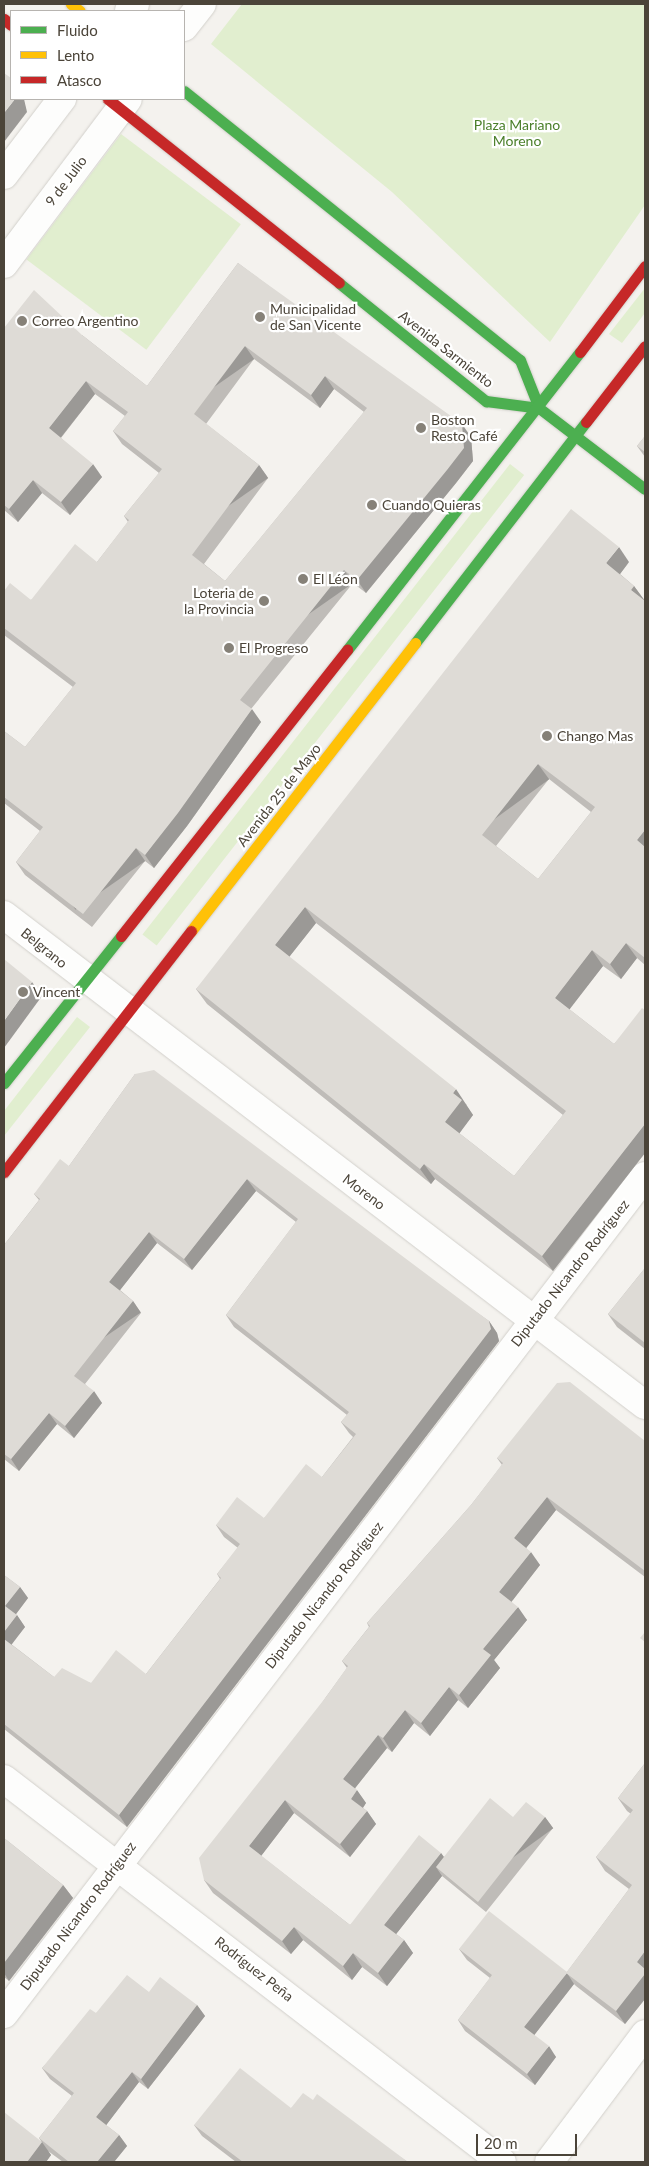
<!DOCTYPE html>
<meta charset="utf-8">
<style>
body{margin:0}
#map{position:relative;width:649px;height:2166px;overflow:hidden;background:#f4f2ee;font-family:Lato,sans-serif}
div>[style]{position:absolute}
.green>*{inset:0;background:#e1eecf;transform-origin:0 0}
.roads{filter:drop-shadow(0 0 1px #d2d0cb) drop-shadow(0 0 1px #d2d0cb)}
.street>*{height:28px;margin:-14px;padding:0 14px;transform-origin:14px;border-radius:14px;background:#fdfdfc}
.fast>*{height:11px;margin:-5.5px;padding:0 5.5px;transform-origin:5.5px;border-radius:5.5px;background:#4caf50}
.slow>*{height:11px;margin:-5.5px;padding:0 5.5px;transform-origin:5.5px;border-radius:5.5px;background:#ffc107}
.jam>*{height:11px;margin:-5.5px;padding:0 5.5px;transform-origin:5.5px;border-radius:5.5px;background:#c62828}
.wall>*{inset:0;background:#bfbcb8}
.shaded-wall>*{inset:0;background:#9b9996;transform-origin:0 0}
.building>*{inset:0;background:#dedbd6}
.dots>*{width:14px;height:14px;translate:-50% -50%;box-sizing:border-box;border:2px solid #fff;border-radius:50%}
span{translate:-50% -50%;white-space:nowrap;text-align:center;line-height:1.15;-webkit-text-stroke:4.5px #fff;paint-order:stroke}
.park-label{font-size:14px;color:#4a7f2a}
.street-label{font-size:14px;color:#4b4439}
.poi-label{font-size:14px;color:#4b4439}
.left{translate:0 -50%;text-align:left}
.right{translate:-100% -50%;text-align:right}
.frame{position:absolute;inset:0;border:5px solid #4b4439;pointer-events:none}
.legend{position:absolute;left:10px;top:10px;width:175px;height:90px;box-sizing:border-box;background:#fff;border:1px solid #b7b4b0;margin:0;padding:6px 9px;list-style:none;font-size:15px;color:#4b4439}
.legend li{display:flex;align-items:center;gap:10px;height:25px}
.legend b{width:25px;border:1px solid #b7b4b0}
.scale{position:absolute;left:476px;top:2134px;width:101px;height:22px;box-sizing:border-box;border:2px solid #4b4439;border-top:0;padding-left:6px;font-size:15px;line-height:18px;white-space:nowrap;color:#4b4439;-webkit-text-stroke:4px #fff;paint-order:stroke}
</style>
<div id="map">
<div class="green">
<i style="clip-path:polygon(242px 4px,645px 4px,645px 205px,550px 342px,392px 192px,211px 44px)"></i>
<i style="left:121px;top:134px;width:150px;height:157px;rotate:37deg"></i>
<i style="clip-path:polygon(645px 288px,645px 313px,622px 343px,609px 334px)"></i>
<i style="left:510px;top:464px;width:18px;height:597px;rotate:38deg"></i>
<i style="clip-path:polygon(77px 1017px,90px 1027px,4px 1136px,4px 1111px)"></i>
</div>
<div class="roads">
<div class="street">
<i style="left:129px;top:11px;width:9px;rotate:-49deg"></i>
<i style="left:184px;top:27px;width:29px;rotate:-52deg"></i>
<i style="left:4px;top:175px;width:96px;rotate:-52.7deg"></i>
<i style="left:4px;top:264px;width:206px;rotate:-53.1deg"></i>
<i style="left:4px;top:915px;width:807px;rotate:37.4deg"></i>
<i style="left:4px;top:1779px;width:628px;rotate:37.56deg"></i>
<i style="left:4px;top:2014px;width:1055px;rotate:-52.59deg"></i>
<i style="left:549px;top:2162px;width:160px;rotate:-53.1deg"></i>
</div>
<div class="fast">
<i style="left:184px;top:91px;width:430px;rotate:38.7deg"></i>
<i style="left:520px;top:360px;width:52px;rotate:68.4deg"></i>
<i style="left:339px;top:283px;width:189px;rotate:38.8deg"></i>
<i style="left:486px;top:401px;width:53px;rotate:7.5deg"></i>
<i style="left:539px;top:408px;width:133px;rotate:37.4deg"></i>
<i style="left:415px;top:643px;width:279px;rotate:-52.3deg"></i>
<i style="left:347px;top:650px;width:378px;rotate:-52deg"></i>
<i style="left:4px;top:1083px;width:188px;rotate:-51.5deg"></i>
</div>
<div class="slow">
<i style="left:71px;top:4px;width:11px;rotate:38deg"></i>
<i style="left:191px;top:931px;width:365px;rotate:-52.1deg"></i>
</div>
<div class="jam">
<i style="left:4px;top:19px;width:9px;rotate:41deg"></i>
<i style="left:108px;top:99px;width:295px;rotate:38.5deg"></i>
<i style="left:580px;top:352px;width:108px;rotate:-52.9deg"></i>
<i style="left:586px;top:422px;width:96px;rotate:-52.2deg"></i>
<i style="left:121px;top:936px;width:365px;rotate:-51.7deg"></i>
<i style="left:4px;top:1172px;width:305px;rotate:-52.2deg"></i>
</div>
</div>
<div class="wall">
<i style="clip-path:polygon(evenodd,238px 263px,471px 437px,473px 461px,456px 483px,366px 593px,353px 583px,251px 709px,261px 722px,187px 826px,154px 868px,145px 861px,92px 927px,25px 875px,16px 862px,40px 831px,4px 803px,4px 731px,25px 747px,73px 687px,4px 635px,4px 591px,31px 600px,97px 562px,128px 522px,124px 516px,159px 473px,122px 444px,113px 431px,125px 416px,95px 394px,61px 438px,102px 477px,70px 515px,42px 493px,18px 522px,4px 510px,4px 328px,82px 335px,147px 386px,238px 263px,254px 359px,320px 408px,334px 389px,364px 412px,225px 581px,204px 564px,268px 478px,259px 465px,206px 424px,254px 359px)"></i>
<i style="clip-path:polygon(645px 436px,645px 457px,637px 446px)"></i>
<i style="clip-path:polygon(evenodd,629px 562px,620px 574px,634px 586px,645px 601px,645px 965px,637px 958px,621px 979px,603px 966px,569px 1009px,614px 1044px,645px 1010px,645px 1153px,553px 1271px,435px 1179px,431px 1184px,207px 1004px,196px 989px,629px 562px,549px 779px,591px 812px,538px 879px,496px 846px,549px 779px,629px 562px,316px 923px,563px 1115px,514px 1176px,459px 1133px,473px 1115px,466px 1105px,467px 1105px,289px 957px,316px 923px)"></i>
<i style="clip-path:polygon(135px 1074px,489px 1321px,497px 1333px,499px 1341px,127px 1827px,4px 1729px,4px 1575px,20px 1587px,28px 1598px,16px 1614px,25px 1627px,11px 1644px,54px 1677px,91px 1683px,146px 1674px,220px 1579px,217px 1574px,238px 1548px,224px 1537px,216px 1525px,264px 1518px,322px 1477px,353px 1437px,349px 1433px,341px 1422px,347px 1415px,234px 1327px,226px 1315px,296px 1222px,256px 1191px,192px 1270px,157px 1243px,120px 1290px,133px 1301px,141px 1313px,85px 1384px,102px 1403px,74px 1438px,57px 1424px,19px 1471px,4px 1459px,4px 1245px,39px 1200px,34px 1194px,69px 1166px)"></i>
<i style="clip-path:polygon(645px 1268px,645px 1349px,617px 1327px,608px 1314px)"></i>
<i style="clip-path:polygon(645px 1441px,645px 1577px,556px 1510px,526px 1548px,540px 1565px,511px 1602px,527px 1620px,494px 1660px,500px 1668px,468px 1708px,458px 1700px,430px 1736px,414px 1723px,392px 1752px,387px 1748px,355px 1788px,366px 1803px,363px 1808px,367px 1811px,376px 1824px,350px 1857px,294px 1813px,261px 1856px,350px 1925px,441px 1853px,444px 1857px,513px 1817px,545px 1817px,553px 1828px,486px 1912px,442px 1876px,396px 1934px,404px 1940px,413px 1953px,387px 1986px,362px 1967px,352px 1980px,303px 1940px,291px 1954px,213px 1893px,204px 1880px,326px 1697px,347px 1668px,342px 1661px,369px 1627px,367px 1623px,471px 1505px,502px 1465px,497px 1458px)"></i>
<i style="clip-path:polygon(645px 1763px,645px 1999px,625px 2024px,576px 1986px,574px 1984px,534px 2035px,556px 2057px,535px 2085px,465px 2031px,458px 2020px,490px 1978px,467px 1960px,459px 1949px,567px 1972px,629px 1889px,605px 1871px,596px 1857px,631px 1814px,627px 1811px,618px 1798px)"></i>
<i style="clip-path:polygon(4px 1838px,63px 1885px,73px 1898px,9px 1981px,4px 1977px)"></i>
<i style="clip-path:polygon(149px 1992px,197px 2005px,205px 2016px,148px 2089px,139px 2082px,106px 2125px,119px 2135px,127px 2146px,114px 2162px,63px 2162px,48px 2151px,51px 2155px,46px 2162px,4px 2162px,41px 2141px,39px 2138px,72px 2096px,50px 2079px,42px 2068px,96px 2013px)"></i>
<i style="clip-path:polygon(313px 2100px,408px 2162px,236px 2162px,202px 2136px,194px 2125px,291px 2108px)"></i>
</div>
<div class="shaded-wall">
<i style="clip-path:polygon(15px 99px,24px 99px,27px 112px,4px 142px,4px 113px)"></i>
<i style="left:245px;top:346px;width:16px;height:85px;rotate:55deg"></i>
<i style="clip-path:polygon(325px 376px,334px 389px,320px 408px,311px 395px)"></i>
<i style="clip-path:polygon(86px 381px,95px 394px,58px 441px,49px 428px)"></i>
<i style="clip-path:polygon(462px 424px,471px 437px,473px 461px,456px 483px,366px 593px,357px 580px)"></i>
<i style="clip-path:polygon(93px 464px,102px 477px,70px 515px,61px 502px)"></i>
<i style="left:259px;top:465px;width:16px;height:112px;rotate:55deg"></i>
<i style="clip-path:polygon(33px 480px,42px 493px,18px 522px,9px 509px)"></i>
<i style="clip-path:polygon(619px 547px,629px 562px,617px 578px,606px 563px)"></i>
<i style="left:344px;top:570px;width:16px;height:166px;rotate:55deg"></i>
<i style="clip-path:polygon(634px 586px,645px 601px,631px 590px)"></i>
<i style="clip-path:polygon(252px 709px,261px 722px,187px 826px,154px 868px,145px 855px)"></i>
<i style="left:538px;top:764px;width:19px;height:90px;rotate:54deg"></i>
<i style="clip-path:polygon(645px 830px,645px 852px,637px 840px)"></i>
<i style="left:136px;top:848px;width:16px;height:85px;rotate:55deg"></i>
<i style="clip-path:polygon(305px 907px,316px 923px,286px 961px,275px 945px)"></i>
<i style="clip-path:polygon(626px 943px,637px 958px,621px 979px,610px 964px)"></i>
<i style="clip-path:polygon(592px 950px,603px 966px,566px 1014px,555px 998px)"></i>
<i style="clip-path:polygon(32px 982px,42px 996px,4px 1048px,4px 1021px)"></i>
<i style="clip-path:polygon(456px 1089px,473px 1115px,456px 1138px,445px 1122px,453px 1093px)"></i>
<i style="clip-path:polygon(645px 1124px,645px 1153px,553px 1271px,542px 1256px)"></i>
<i style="clip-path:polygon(424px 1164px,435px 1179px,431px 1184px,420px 1169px)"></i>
<i style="clip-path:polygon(247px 1179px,256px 1191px,192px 1270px,184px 1259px)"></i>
<i style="clip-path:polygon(149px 1232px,157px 1243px,117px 1294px,109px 1282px)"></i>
<i style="left:133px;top:1301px;width:14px;height:95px;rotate:56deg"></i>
<i style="clip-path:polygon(489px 1321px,497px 1333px,499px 1341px,127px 1827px,119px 1815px)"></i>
<i style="clip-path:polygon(94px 1391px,102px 1403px,74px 1438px,65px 1426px)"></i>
<i style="clip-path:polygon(49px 1413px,57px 1424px,19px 1471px,11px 1459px)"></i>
<i style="clip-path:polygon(547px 1497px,556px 1510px,523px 1552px,514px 1538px)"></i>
<i style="clip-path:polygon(531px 1552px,540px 1565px,509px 1605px,499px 1592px)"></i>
<i style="clip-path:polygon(20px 1587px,28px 1598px,13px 1618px,5px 1606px)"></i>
<i style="clip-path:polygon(518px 1607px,527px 1620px,494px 1660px,500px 1668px,468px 1708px,459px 1695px,483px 1649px)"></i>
<i style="clip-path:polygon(17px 1615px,25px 1627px,9px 1648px,4px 1641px,4px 1632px)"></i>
<i style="clip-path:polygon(449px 1687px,458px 1700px,430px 1736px,421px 1723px)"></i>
<i style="clip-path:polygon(405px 1710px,414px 1723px,392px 1752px,383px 1738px)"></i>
<i style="clip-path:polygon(378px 1735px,387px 1748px,352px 1792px,343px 1779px)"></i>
<i style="clip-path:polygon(357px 1790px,366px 1803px,360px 1812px,351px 1799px)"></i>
<i style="clip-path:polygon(285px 1800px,294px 1813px,258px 1860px,249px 1846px)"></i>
<i style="clip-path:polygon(367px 1811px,376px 1824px,350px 1857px,340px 1844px)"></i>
<i style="left:545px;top:1817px;width:14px;height:108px;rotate:54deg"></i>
<i style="clip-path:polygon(441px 1853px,450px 1866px,436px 1867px,442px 1876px,393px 1938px,384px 1925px)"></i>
<i style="clip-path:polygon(63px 1885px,73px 1898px,9px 1981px,4px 1973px,4px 1963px)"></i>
<i style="clip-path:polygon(294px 1927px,303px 1940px,291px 1954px,282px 1941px)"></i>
<i style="clip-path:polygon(404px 1940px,413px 1953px,387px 1986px,378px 1973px)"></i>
<i style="clip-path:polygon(645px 1951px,645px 1999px,625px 2024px,616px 2011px,637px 1962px)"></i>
<i style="clip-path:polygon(353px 1953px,362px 1967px,352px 1980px,343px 1966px)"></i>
<i style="clip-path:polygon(567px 1973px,574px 1984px,532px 2038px,524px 2027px)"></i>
<i style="clip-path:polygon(197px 2005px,205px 2016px,148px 2089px,141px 2079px)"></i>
<i style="clip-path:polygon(549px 2046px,556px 2057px,535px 2085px,527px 2074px)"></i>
<i style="clip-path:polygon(132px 2072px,139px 2082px,104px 2128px,96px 2117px)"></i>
<i style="clip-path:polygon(119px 2135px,127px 2146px,114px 2162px,97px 2162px)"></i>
<i style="clip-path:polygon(42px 2142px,51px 2155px,46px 2162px,27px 2162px)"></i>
</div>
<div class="building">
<i style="clip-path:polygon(4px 73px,11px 78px,11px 99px,15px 99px,4px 113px)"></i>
<i style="clip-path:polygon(evenodd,238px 263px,462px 424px,464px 448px,447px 470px,357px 580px,344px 570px,240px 700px,252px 709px,178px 813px,145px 855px,136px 848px,83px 914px,16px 862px,43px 827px,4px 797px,4px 731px,25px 747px,76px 683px,4px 628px,4px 591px,10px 583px,31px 600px,75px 544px,97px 562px,129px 520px,124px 516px,162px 469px,113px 431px,128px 412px,86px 381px,49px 428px,93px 464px,61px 502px,33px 480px,9px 509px,4px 505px,4px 328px,34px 290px,82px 335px,147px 386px,238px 263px,245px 346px,311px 395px,325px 376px,367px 408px,225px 581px,192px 555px,259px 465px,194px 414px,245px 346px)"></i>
<i style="clip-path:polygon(645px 436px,645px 452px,637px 446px)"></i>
<i style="clip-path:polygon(evenodd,571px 509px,619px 547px,606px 563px,634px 586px,631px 590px,645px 601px,645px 830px,637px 840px,645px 847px,645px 958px,626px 943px,610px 964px,592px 950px,555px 998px,614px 1044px,642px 1008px,645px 1010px,645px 1124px,542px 1256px,424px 1164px,420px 1169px,196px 989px,571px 509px,538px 764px,595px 807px,538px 879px,482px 835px,538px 764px,571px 509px,305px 907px,566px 1111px,514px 1176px,445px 1122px,462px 1100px,453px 1093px,456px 1089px,275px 945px,305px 907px)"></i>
<i style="clip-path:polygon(4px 959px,32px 982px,4px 1021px)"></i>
<i style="clip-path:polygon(154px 1070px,489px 1321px,491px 1329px,119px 1815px,4px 1724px,4px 1639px,54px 1677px,62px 1668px,91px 1683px,116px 1650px,146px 1674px,221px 1578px,217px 1574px,240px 1544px,216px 1525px,237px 1497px,264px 1518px,306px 1464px,322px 1477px,356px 1434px,341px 1422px,349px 1412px,226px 1315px,298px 1219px,247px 1179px,184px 1259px,149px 1232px,109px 1282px,133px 1301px,74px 1376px,94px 1391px,65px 1426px,49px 1413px,11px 1459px,4px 1454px,4px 1245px,40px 1199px,34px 1194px,60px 1159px,69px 1166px,135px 1074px)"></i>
<i style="clip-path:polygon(645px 1268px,645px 1343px,608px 1314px)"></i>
<i style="clip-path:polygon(570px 1382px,645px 1441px,645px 1571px,547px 1497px,514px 1538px,531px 1552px,499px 1592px,518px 1607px,483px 1649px,491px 1655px,459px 1695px,449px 1687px,421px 1723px,405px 1710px,383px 1738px,378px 1735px,343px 1779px,357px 1790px,351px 1799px,367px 1811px,340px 1844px,285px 1800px,249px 1846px,350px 1925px,419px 1835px,441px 1853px,384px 1925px,404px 1940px,378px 1973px,353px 1953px,343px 1966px,294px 1927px,282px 1941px,204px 1880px,199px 1858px,326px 1697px,348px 1666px,342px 1661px,370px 1626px,367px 1623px,471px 1505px,503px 1463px,497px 1458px,557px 1383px)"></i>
<i style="clip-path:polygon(4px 1575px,20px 1587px,5px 1606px,17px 1615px,4px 1632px)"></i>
<i style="clip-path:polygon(645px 1632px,645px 1642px,640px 1638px)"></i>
<i style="clip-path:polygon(645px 1763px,645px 1951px,637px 1962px,645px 1969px,645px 1974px,616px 2011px,566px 1973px,632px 1885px,596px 1857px,633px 1810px,618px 1798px)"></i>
<i style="clip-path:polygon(490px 1798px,513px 1817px,526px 1802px,545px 1817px,478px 1902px,436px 1867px)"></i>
<i style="clip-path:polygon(4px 1838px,63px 1885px,4px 1963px)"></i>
<i style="clip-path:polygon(489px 1911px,567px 1972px,567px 1973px,524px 2027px,549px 2046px,527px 2074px,458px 2020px,492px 1975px,459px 1949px)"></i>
<i style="clip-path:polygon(127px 1975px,149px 1992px,160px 1977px,197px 2005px,141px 2079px,132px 2072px,96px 2117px,119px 2135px,97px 2162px,69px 2162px,39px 2138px,74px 2093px,42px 2068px,90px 2009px,96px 2013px)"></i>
<i style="clip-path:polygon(240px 2068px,291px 2108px,303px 2093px,313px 2100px,317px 2094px,408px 2162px,243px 2162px,194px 2125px)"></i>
<i style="clip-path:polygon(4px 2112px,42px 2142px,27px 2162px,4px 2162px)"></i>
</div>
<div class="dots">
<i style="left:260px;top:317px;background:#868178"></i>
<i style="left:22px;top:321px;background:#868178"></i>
<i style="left:421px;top:428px;background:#868178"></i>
<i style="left:372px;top:505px;background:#868178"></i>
<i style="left:303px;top:579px;background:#868178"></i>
<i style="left:264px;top:601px;background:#868178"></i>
<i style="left:229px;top:648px;background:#868178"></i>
<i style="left:547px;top:736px;background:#868178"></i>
<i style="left:23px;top:992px;background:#868178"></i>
</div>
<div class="park-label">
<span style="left:517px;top:133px">Plaza Mariano<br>Moreno</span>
</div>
<div class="street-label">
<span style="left:66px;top:181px;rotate:-53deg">9 de Julio</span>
<span style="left:446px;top:349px;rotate:38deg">Avenida Sarmiento</span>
<span style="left:279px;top:795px;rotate:-52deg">Avenida 25 de Mayo</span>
<span style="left:44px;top:948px;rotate:39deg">Belgrano</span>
<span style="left:364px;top:1192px;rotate:37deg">Moreno</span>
<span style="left:570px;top:1273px;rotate:-52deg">Diputado Nicandro Rodríguez</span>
<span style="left:324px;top:1595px;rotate:-52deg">Diputado Nicandro Rodríguez</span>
<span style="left:78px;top:1916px;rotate:-53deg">Diputado Nicandro Rodríguez</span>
<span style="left:254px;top:1969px;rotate:38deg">Rodríguez Peña</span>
</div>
<div class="poi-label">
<span class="left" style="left:270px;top:317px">Municipalidad<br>de San Vicente</span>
<span class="left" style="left:32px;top:321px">Correo Argentino</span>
<span class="left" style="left:431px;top:428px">Boston<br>Resto Café</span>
<span class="left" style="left:382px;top:505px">Cuando Quieras</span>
<span class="left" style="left:313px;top:579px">El Léon</span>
<span class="right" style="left:254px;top:601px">Loteria de<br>la Provincia</span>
<span class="left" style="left:239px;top:648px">El Progreso</span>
<span class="left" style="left:557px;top:736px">Chango Mas</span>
<span class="left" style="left:33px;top:992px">Vincent</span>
</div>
<div class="frame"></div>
<ul class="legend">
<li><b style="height:6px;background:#4caf50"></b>Fluido</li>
<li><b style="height:6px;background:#ffc107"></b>Lento</li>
<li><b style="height:6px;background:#c62828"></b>Atasco</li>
</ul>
<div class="scale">20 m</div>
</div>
